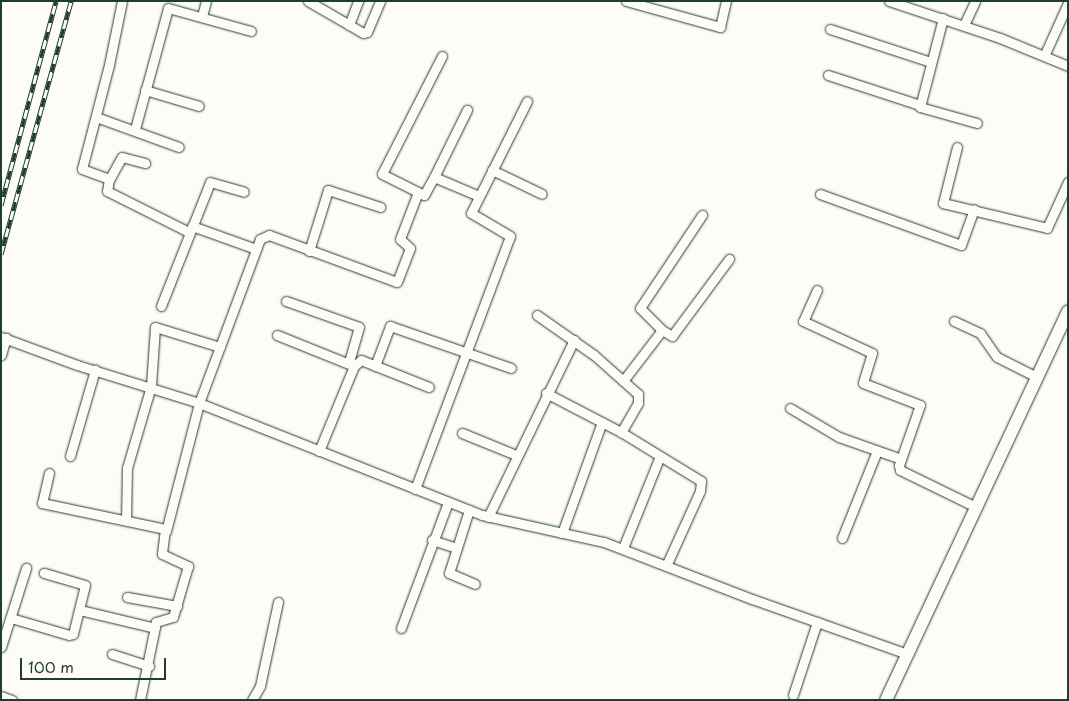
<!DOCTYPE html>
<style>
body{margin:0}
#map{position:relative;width:1069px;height:701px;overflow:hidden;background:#fdfcf7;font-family:"Playpen Sans",sans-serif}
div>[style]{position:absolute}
.roads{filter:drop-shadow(0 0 1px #1f3d34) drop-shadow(0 0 1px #1f3d34)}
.street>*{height:9px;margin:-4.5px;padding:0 4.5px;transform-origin:4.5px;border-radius:4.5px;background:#fdfcf7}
.secondary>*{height:12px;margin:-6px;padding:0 6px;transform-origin:6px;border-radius:6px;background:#fdfcf7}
.rail>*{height:5px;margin-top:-2.5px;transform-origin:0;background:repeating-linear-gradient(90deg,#fdfcf7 0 9px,#1f3d34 0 18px);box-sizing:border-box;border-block:1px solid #1f3d34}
span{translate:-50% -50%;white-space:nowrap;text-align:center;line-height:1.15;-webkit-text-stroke:4.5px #fdfcf7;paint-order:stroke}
.frame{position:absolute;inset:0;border:2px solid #1f3d34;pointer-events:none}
.scale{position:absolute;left:20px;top:658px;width:146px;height:22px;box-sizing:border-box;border:2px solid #1f3d34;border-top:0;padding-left:6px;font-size:15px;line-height:18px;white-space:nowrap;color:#1f3d34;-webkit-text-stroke:4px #fdfcf7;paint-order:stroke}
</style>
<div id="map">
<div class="roads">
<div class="street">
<i style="left:122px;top:1px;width:65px;rotate:101.5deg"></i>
<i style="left:109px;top:65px;width:107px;rotate:104.6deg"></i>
<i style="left:82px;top:169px;width:29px;rotate:20deg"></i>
<i style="left:109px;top:179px;width:12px;rotate:99deg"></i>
<i style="left:107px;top:191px;width:92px;rotate:26.6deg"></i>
<i style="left:308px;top:1px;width:64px;rotate:30.2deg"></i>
<i style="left:363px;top:33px;width:4px;rotate:-14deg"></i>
<i style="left:367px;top:32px;width:34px;rotate:-67deg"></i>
<i style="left:626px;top:1px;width:98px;rotate:15.5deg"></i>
<i style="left:720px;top:27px;width:27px;rotate:-77deg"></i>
<i style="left:889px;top:1px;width:117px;rotate:18.4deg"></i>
<i style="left:1000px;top:38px;width:74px;rotate:22.4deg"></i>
<i style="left:202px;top:16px;width:16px;rotate:-75deg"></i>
<i style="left:943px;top:18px;width:92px;rotate:104.5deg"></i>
<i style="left:920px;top:107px;width:59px;rotate:15.7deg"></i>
<i style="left:349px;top:25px;width:26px;rotate:-69deg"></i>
<i style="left:964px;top:25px;width:26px;rotate:-65deg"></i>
<i style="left:830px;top:29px;width:106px;rotate:18.1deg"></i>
<i style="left:442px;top:56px;width:132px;rotate:117deg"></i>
<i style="left:382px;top:174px;width:47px;rotate:26.6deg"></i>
<i style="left:424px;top:195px;width:21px;rotate:-61deg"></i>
<i style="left:434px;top:177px;width:49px;rotate:22.9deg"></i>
<i style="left:1044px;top:56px;width:58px;rotate:-65.6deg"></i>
<i style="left:828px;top:75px;width:97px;rotate:18.1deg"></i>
<i style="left:145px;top:90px;width:56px;rotate:16.5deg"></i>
<i style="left:96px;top:117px;width:88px;rotate:19.9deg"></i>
<i style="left:135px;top:129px;width:125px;rotate:-74.7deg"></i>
<i style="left:168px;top:8px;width:86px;rotate:15.5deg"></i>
<i style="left:957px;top:147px;width:58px;rotate:104deg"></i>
<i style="left:943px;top:203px;width:107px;rotate:13.5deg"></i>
<i style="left:1047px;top:228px;width:51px;rotate:-65.5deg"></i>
<i style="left:492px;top:170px;width:55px;rotate:25.6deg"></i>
<i style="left:434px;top:177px;width:75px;rotate:-63.8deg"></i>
<i style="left:109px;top:180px;width:26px;rotate:-61deg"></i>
<i style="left:122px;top:157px;width:24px;rotate:15deg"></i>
<i style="left:820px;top:194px;width:150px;rotate:19.9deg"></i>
<i style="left:961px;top:245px;width:38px;rotate:-70deg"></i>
<i style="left:192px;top:226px;width:68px;rotate:19.8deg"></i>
<i style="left:309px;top:251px;width:64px;rotate:-72.7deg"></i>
<i style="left:328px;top:190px;width:55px;rotate:18.1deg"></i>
<i style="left:817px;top:290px;width:34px;rotate:114deg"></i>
<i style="left:803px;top:321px;width:76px;rotate:24.9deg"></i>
<i style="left:872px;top:353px;width:31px;rotate:107deg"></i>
<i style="left:863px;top:383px;width:61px;rotate:21.1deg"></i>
<i style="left:920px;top:405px;width:64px;rotate:109.3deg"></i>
<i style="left:899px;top:465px;width:5px;rotate:79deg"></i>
<i style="left:900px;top:470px;width:85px;rotate:26deg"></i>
<i style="left:286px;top:301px;width:77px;rotate:19.6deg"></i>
<i style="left:359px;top:327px;width:36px;rotate:106deg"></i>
<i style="left:161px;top:306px;width:133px;rotate:-68.4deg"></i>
<i style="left:210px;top:182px;width:35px;rotate:16deg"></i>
<i style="left:537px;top:315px;width:70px;rotate:35.1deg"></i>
<i style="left:594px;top:355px;width:59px;rotate:41.6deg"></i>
<i style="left:638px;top:394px;width:9px;rotate:90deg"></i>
<i style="left:638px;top:403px;width:34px;rotate:120deg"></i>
<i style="left:954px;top:321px;width:29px;rotate:25deg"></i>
<i style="left:980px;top:333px;width:29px;rotate:55deg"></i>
<i style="left:997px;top:357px;width:45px;rotate:26.6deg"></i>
<i style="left:662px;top:330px;width:12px;rotate:31deg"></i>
<i style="left:672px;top:336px;width:96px;rotate:-53.5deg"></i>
<i style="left:277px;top:335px;width:83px;rotate:21.9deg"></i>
<i style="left:354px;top:366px;width:92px;rotate:112.4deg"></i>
<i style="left:1px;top:337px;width:81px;rotate:20.2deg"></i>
<i style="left:77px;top:365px;width:128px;rotate:17.3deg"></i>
<i style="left:199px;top:403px;width:304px;rotate:21.6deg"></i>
<i style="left:482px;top:515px;width:125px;rotate:12.5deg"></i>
<i style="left:604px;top:542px;width:159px;rotate:21.1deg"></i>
<i style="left:752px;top:599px;width:164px;rotate:19.5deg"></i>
<i style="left:1px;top:355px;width:18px;rotate:-74deg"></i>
<i style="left:354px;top:366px;width:9px;rotate:-41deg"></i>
<i style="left:361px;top:360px;width:73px;rotate:21.7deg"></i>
<i style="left:375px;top:366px;width:43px;rotate:-69.4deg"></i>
<i style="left:390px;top:326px;width:128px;rotate:19.1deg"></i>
<i style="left:623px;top:381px;width:64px;rotate:-52.6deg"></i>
<i style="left:662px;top:330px;width:31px;rotate:-135deg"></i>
<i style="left:640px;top:308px;width:112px;rotate:-56.3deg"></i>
<i style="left:546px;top:393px;width:85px;rotate:27.5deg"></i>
<i style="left:621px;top:432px;width:94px;rotate:31.5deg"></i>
<i style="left:701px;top:481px;width:10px;rotate:96deg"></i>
<i style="left:700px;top:491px;width:82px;rotate:114.4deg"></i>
<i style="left:790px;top:408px;width:57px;rotate:30.6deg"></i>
<i style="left:839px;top:437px;width:66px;rotate:19.5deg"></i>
<i style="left:462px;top:433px;width:58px;rotate:22.2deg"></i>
<i style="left:70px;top:456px;width:90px;rotate:-73.8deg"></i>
<i style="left:49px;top:473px;width:31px;rotate:103deg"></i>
<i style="left:42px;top:503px;width:126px;rotate:11.9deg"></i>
<i style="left:165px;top:529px;width:25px;rotate:97deg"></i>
<i style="left:162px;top:554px;width:29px;rotate:25deg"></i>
<i style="left:188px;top:566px;width:53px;rotate:106.4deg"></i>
<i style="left:173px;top:617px;width:18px;rotate:164deg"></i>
<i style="left:156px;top:622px;width:80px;rotate:101.6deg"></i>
<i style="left:415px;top:489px;width:270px;rotate:-69.4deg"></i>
<i style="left:510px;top:236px;width:45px;rotate:-149.5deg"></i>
<i style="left:471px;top:213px;width:125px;rotate:-63.4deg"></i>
<i style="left:469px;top:510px;width:66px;rotate:107.6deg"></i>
<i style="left:449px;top:573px;width:28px;rotate:23deg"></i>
<i style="left:488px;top:517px;width:197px;rotate:-64.1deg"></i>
<i style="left:126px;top:520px;width:52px;rotate:-88.9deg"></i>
<i style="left:127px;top:468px;width:85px;rotate:-73.7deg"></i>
<i style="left:151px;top:386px;width:59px;rotate:-86.1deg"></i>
<i style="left:155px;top:327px;width:68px;rotate:17.1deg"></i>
<i style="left:166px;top:531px;width:132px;rotate:-75.5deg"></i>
<i style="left:199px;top:403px;width:175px;rotate:-69.6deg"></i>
<i style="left:260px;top:239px;width:10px;rotate:-24deg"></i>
<i style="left:269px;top:235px;width:136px;rotate:20.2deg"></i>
<i style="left:397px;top:282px;width:36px;rotate:-69deg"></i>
<i style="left:410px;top:248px;width:13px;rotate:-138deg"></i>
<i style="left:400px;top:239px;width:50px;rotate:-69deg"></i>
<i style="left:562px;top:533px;width:118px;rotate:-70.2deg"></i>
<i style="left:842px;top:538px;width:94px;rotate:-68.1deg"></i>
<i style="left:432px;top:540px;width:26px;rotate:18deg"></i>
<i style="left:623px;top:548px;width:99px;rotate:-68.1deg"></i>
<i style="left:127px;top:597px;width:51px;rotate:10.2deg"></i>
<i style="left:80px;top:610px;width:77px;rotate:13.5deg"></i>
<i style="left:11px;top:618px;width:60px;rotate:16.3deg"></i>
<i style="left:69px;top:635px;width:4px;rotate:-14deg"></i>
<i style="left:73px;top:634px;width:50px;rotate:-76.2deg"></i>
<i style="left:85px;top:585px;width:43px;rotate:-163.7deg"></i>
<i style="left:401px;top:628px;width:134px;rotate:-69.5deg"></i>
<i style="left:1px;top:647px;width:83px;rotate:-72.4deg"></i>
<i style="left:112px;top:654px;width:39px;rotate:18deg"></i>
<i style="left:793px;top:695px;width:77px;rotate:-71.8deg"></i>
<i style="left:1px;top:696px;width:12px;rotate:20deg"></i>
<i style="left:252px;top:700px;width:16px;rotate:-60deg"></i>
<i style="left:260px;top:686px;width:86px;rotate:-77.9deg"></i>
</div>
<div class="secondary">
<i style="left:886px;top:700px;width:429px;rotate:-64.9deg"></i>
</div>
</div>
<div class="rail">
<i style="left:1px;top:205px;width:211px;rotate:-74.9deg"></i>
<i style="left:1px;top:254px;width:263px;rotate:-74.5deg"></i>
</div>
<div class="frame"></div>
<div class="scale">100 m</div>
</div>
